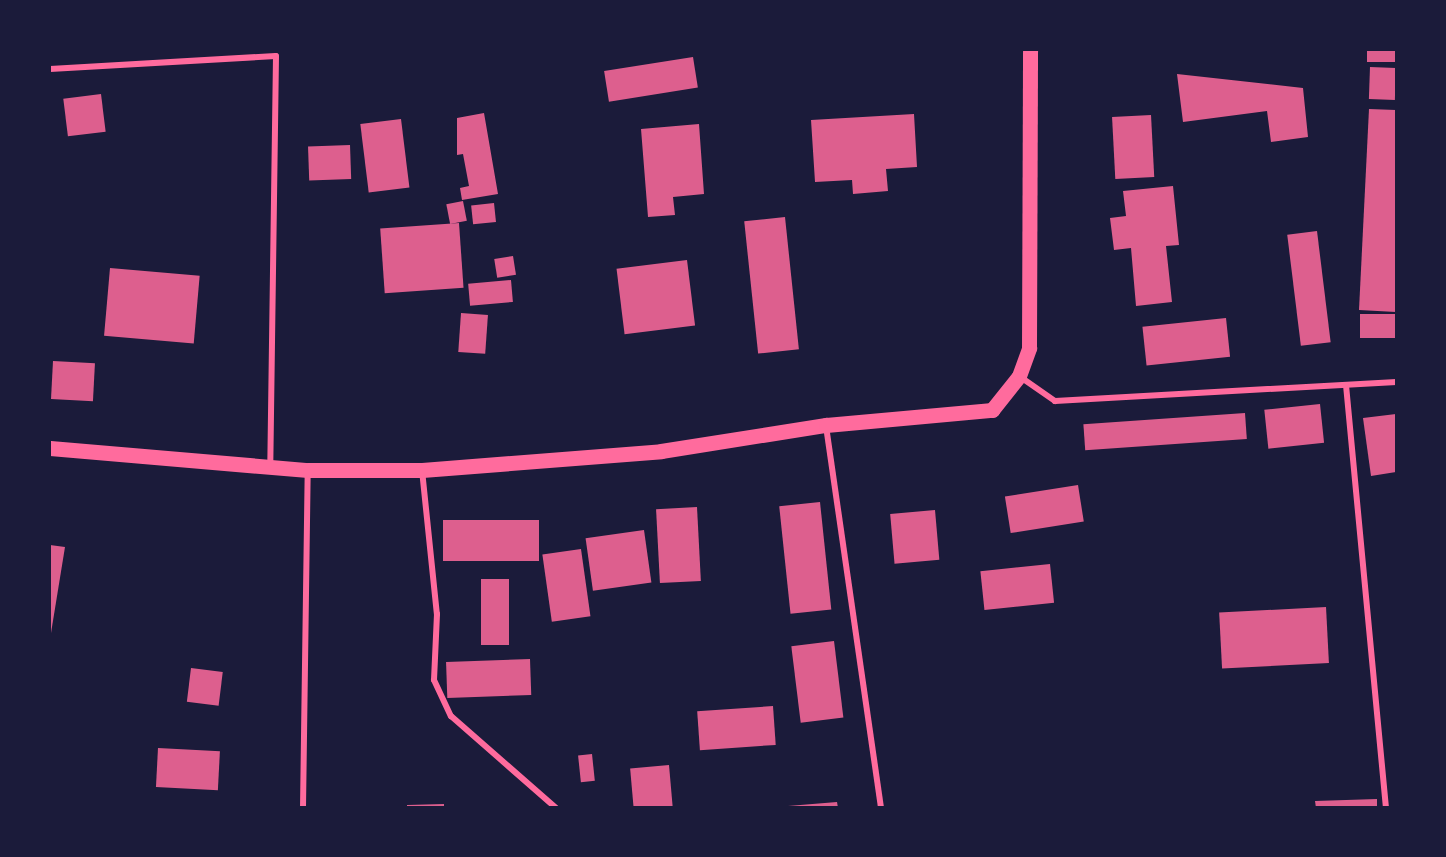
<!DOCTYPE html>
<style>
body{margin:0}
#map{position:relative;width:1446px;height:857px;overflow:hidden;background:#1b1b3a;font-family:Rubik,sans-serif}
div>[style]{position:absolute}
.building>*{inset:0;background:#dd5f8e;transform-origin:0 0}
.minor>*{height:6px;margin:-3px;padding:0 3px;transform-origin:3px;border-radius:3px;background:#ff6b9d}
.primary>*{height:15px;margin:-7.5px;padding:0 7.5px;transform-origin:7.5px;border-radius:7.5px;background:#ff6b9d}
span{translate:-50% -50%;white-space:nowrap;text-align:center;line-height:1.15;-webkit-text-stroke:4.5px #1b1b3a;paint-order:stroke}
.frame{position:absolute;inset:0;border:51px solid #1b1b3a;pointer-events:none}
</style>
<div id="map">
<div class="building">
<i style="left:1367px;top:50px;width:29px;height:12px"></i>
<i style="left:693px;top:57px;width:31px;height:90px;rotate:81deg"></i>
<i style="left:1370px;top:67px;width:26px;height:32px;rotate:2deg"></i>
<i style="clip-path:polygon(1177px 74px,1303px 88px,1308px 137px,1271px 142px,1267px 111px,1183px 122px)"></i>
<i style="left:101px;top:94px;width:38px;height:38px;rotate:83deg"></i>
<i style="clip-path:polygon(1369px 109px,1396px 110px,1396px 312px,1359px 310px)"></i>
<i style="clip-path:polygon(484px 113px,498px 194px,462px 200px,460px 188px,469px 186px,463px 154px,457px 155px,457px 118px)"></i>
<i style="clip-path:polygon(914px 114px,917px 167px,886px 169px,888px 191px,853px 194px,852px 180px,815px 182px,811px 120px)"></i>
<i style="left:1151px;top:115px;width:62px;height:39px;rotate:87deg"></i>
<i style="left:401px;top:119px;width:69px;height:41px;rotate:83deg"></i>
<i style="clip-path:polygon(699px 124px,704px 194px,673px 197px,675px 215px,648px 217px,641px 129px)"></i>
<i style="left:350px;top:145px;width:34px;height:42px;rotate:88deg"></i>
<i style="clip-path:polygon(1173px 186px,1179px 245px,1166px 246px,1172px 302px,1136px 306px,1131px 248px,1114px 250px,1110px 218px,1126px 216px,1123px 191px)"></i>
<i style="left:463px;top:201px;width:20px;height:17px;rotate:79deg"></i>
<i style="left:494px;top:203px;width:19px;height:23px;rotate:84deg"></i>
<i style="left:785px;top:217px;width:133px;height:41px;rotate:84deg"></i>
<i style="left:459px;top:223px;width:65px;height:79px;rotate:86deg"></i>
<i style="left:1317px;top:231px;width:112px;height:30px;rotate:83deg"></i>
<i style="left:513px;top:256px;width:19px;height:19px;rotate:81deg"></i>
<i style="left:687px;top:260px;width:66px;height:71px;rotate:83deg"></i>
<i style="left:110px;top:268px;width:90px;height:68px;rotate:5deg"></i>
<i style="left:511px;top:280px;width:22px;height:43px;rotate:85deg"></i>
<i style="left:461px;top:313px;width:27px;height:39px;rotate:4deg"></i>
<i style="left:1396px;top:314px;width:24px;height:36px;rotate:90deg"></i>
<i style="left:1226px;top:318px;width:39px;height:84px;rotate:84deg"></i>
<i style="left:53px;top:361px;width:42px;height:38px;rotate:3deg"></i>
<i style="left:1320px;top:404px;width:39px;height:56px;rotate:84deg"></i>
<i style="left:1245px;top:413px;width:26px;height:162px;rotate:86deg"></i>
<i style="clip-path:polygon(1396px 414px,1396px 472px,1371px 476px,1363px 418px)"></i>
<i style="left:1078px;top:485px;width:37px;height:74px;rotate:81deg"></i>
<i style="left:820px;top:502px;width:108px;height:41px;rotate:84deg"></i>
<i style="left:697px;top:507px;width:74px;height:41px;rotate:87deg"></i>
<i style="left:935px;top:510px;width:50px;height:45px;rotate:85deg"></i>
<i style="left:539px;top:520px;width:41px;height:96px;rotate:90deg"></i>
<i style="left:644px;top:530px;width:53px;height:59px;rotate:82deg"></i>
<i style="clip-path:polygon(50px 545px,65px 547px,51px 633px,50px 633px)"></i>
<i style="left:581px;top:549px;width:68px;height:39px;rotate:82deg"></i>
<i style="left:1050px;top:564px;width:39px;height:70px;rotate:84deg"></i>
<i style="left:481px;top:579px;width:28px;height:66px"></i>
<i style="left:1326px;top:607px;width:56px;height:107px;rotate:87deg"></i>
<i style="left:834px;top:641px;width:77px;height:43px;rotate:83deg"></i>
<i style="left:530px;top:659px;width:36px;height:84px;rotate:88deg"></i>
<i style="left:191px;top:668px;width:32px;height:34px;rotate:7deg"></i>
<i style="left:773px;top:706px;width:39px;height:76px;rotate:86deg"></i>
<i style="left:158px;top:748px;width:62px;height:39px;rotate:3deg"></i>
<i style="left:592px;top:754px;width:27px;height:14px;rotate:84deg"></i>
<i style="left:669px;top:765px;width:43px;height:39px;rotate:85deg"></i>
<i style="clip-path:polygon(1377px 799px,1377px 808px,1316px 808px,1315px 801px)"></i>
<i style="clip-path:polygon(837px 802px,838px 808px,788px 808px,788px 806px)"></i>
<i style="clip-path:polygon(444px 804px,444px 808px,407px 808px,407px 805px)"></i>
</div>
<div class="minor">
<i style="left:50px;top:69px;width:226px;rotate:-3.3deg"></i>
<i style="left:276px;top:56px;width:411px;rotate:90.8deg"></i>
<i style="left:1019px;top:376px;width:44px;rotate:34.8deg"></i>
<i style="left:1055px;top:401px;width:342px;rotate:-3.2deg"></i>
<i style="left:1346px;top:385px;width:425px;rotate:84.6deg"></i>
<i style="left:826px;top:426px;width:386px;rotate:81.8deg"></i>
<i style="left:422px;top:470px;width:145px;rotate:84.1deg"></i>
<i style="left:437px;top:614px;width:66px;rotate:92.6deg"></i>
<i style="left:434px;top:680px;width:40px;rotate:65deg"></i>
<i style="left:451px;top:716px;width:140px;rotate:41.2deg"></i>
<i style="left:303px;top:808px;width:338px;rotate:-89.2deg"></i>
</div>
<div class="primary">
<i style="left:50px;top:448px;width:259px;rotate:4.9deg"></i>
<i style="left:308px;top:470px;width:114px"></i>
<i style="left:422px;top:470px;width:240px;rotate:-4.5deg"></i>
<i style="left:661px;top:451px;width:167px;rotate:-9deg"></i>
<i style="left:826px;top:425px;width:167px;rotate:-5.2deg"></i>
<i style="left:992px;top:410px;width:43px;rotate:-51.5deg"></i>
<i style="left:1019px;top:376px;width:30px;rotate:-70deg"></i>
<i style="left:1029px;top:348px;width:298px;rotate:-89.8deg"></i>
</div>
<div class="frame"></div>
</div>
